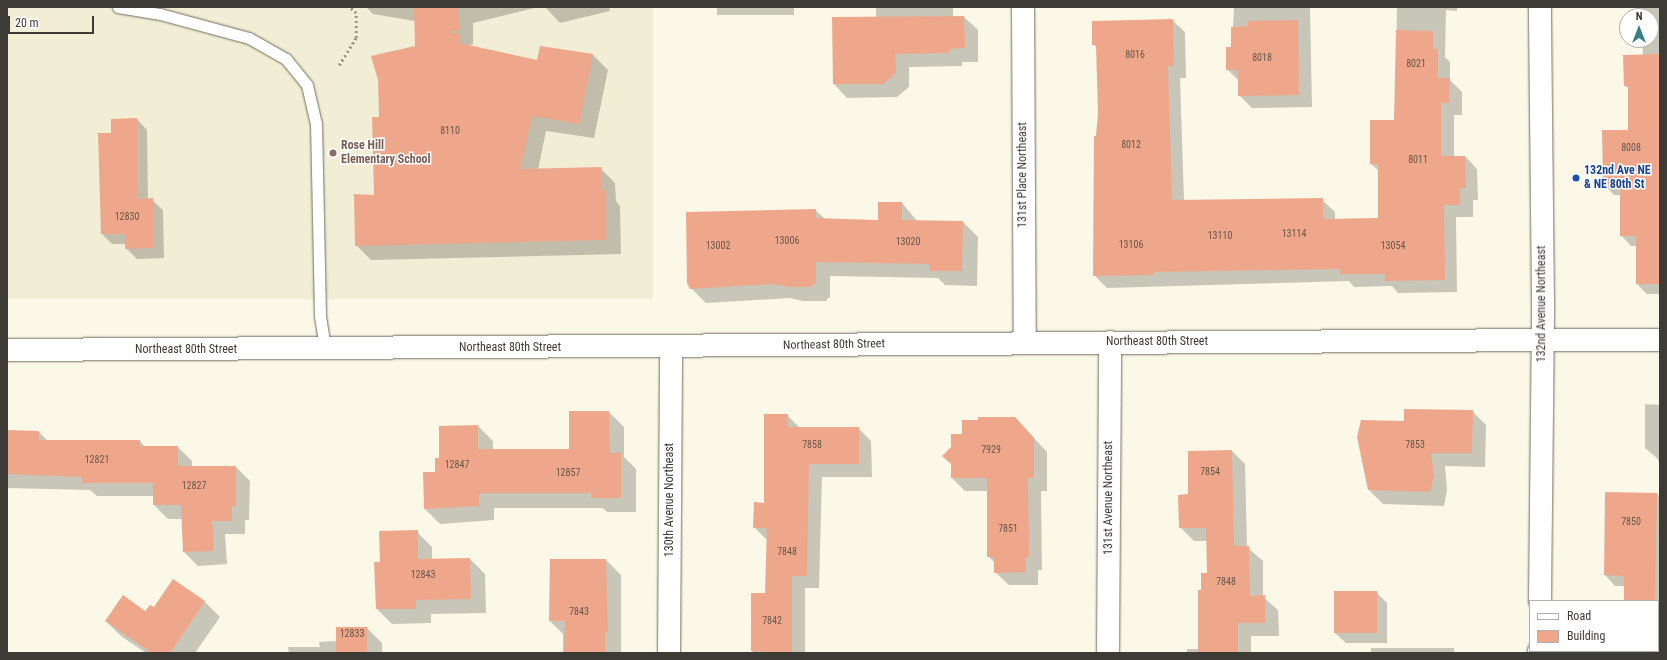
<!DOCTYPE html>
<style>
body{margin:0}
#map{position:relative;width:1667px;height:660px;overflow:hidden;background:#fbf8e7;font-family:"Roboto Condensed",sans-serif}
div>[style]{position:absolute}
.built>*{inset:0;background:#f2edd5;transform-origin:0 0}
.shadow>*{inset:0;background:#0003;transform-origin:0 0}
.building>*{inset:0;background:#eea78b;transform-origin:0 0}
.path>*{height:2.5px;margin-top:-1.25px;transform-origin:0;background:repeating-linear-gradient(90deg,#99968b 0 2px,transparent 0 5px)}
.roads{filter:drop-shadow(0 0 1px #716d5f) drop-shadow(0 0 1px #716d5f)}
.lane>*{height:11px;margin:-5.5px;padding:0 5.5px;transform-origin:5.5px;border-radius:5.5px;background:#fff}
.street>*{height:22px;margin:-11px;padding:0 11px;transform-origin:11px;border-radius:11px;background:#fff}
.secondary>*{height:22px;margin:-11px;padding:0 11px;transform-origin:11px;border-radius:11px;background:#fff}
.dots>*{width:11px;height:11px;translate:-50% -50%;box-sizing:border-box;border:2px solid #fff;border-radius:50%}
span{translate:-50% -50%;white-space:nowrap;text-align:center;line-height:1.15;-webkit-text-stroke:3px #fff;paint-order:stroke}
.number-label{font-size:10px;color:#69564a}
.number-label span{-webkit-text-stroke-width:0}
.education-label{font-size:12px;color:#785e54;font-weight:700}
.left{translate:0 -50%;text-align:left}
.transit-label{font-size:12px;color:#164399;font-weight:700}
.street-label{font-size:12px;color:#3d3b35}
.frame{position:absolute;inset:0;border:8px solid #3d3b35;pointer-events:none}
.legend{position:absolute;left:1529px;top:600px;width:130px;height:52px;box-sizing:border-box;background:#fff;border:1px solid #b1b1ae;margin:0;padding:5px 7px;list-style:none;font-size:12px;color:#3d3b35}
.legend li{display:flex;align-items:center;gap:8px;height:20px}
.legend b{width:20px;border:1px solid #b1b1ae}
.north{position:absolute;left:1619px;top:8px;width:40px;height:40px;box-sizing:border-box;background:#fff;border:1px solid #b1b1ae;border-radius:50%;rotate:0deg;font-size:11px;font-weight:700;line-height:16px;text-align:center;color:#3d3b35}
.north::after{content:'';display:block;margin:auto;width:14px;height:18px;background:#367f82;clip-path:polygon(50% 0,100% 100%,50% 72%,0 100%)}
.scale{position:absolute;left:8px;top:16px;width:86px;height:18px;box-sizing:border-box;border:2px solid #3d3b35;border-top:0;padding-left:5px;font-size:12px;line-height:14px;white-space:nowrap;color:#3d3b35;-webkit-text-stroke:3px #fff;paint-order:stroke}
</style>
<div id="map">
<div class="built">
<i style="left:7px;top:7px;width:646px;height:292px"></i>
</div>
<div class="shadow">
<i style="clip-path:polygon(366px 7px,538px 7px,473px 23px,473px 44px,467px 46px,538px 62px,593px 55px,608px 70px,594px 138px,546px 131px,538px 170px,600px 168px,615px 183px,616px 201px,620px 206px,621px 254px,371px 260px,356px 245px,375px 196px,380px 118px,416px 46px,415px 21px,373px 14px)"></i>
<i style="clip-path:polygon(545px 7px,609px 7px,610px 11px,560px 23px)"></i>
<i style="left:717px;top:7px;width:77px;height:8px"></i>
<i style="clip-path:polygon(876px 7px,953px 7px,953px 17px,964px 17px,978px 30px,978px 62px,962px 62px,962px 66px,909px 67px,909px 87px,897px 97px,847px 98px,834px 84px,876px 18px)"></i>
<i style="clip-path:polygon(1234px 7px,1310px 7px,1312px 107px,1252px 108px,1239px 95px,1239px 81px,1227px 69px,1232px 48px)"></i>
<i style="clip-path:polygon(1397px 7px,1457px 7px,1457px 11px,1446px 10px,1445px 57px,1450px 62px,1450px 80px,1462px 92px,1462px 115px,1454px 115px,1454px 156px,1465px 156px,1477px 169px,1478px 200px,1473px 200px,1473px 217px,1456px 217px,1457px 292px,1398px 293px,1392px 286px,1354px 287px,1349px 281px,1107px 288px,1094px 275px,1099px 113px,1097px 48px,1093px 44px,1172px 20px,1185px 32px,1186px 78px,1180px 78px,1184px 200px,1322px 200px,1335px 212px,1335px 220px,1379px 219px,1379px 171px,1371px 164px,1395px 120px)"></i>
<i style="clip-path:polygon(1642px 7px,1660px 7px,1660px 294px,1647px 294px,1637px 284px,1637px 246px,1631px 246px,1621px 235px,1621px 195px,1614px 195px,1604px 184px,1629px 131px,1629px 89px,1625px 85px,1643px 56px,1642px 40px,1651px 40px,1651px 16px,1642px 16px)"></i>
<i style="clip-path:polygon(137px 119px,147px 130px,148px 200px,152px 200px,163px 210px,164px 258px,137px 259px,126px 248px,126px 244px,112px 244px,102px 234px)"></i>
<i style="clip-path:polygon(902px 203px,917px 221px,963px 222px,978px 237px,977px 286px,945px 285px,938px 278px,830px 276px,830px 298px,827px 298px,827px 301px,803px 301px,790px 298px,706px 303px,691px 288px,815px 210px,825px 219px,879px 221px)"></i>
<i style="clip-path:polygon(1645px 404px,1660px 405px,1660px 467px,1658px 459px,1645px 448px)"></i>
<i style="clip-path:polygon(1472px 411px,1486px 425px,1485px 467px,1445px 466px,1447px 490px,1444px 506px,1383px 504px,1369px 490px,1405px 422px)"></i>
<i style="clip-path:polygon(609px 412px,624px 427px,624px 457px,636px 469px,636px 512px,607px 512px,603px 508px,494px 508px,494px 520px,440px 524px,425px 509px,440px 459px,478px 426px,493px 441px,493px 450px,570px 450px)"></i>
<i style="clip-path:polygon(787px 415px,800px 428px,858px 428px,871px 441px,872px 477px,822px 477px,819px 588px,805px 588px,805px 653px,754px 653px,752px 651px,766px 594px,767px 540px,754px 527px,765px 504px)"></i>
<i style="clip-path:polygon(1015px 418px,1047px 452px,1047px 491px,1041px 491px,1042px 570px,1038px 570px,1038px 585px,1009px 585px,995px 572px,995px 563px,988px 556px,988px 491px,965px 491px,952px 478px,963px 435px,963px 421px)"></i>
<i style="clip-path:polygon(7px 431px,39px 432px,48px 441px,140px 441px,145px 447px,178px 447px,192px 461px,192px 467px,236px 467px,250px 481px,249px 520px,245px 520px,245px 534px,225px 534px,227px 564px,198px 566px,184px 552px,182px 519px,168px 519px,154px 505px,154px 496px,97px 496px,90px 490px,7px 488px)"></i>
<i style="clip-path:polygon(1232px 451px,1245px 464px,1247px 547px,1263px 561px,1263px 597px,1278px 610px,1279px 636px,1251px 636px,1251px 653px,1187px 653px,1187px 649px,1199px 649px,1202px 591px,1208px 574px,1207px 541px,1194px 541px,1180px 527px,1190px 495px)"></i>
<i style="clip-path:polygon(1657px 494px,1660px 497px,1660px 653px,1626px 653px,1658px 651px,1658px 601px,1625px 601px,1625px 586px,1615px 586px,1605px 575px)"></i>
<i style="clip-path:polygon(417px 532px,432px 547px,432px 559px,470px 559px,485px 574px,486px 613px,431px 614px,431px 623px,392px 624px,377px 609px,381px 564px)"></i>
<i style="clip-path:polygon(551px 560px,606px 560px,621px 575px,621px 653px,563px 653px,563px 634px,550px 621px)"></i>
<i style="clip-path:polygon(173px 581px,205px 602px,220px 617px,195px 653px,146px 653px,121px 636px,106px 621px,154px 609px)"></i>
<i style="clip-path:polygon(1376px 592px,1387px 603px,1387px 643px,1346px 643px,1335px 633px)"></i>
<i style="clip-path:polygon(367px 628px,382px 643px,382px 653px,289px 653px,288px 647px,320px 647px,319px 642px,337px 641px)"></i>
<i style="left:1371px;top:648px;width:83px;height:5px"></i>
</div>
<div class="building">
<i style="clip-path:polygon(414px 7px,458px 7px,459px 30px,448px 32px,459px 34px,459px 43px,537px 60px,540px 46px,593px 54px,579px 124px,532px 116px,520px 169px,601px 167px,601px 190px,606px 190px,606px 240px,355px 246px,354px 194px,374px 195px,372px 117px,379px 117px,378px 80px,371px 56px,415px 46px)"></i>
<i style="clip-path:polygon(964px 16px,965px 48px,949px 49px,949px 53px,895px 54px,896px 73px,883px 84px,833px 84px,832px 17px)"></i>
<i style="clip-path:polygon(1173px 19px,1174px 66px,1168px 66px,1172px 200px,1323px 198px,1323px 219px,1378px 218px,1378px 164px,1370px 164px,1370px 120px,1394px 120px,1396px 30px,1433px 31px,1433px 49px,1438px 49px,1438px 78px,1450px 78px,1449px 103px,1441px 103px,1441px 156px,1465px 156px,1466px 188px,1460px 188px,1460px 205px,1444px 205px,1445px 280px,1385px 281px,1385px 274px,1340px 274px,1340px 269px,1154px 272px,1154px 275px,1093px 276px,1094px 136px,1096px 136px,1098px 113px,1096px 45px,1092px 45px,1092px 21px)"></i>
<i style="clip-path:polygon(1298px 20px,1299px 95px,1238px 96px,1238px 70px,1226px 70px,1226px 47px,1231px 47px,1231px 27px,1248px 26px,1248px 21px)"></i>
<i style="clip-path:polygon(1660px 54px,1660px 284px,1636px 284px,1636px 236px,1620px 236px,1620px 184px,1603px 185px,1602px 130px,1628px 130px,1628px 86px,1624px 86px,1623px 55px)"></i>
<i style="clip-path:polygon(137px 118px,138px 199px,153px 198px,153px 248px,125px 249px,125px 234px,101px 234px,98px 133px,111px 133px,111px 119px)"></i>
<i style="clip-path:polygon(878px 202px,902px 202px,902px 220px,963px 221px,962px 271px,929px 271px,929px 264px,816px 262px,816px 284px,812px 284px,812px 287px,787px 287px,774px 284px,690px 289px,687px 283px,686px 212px,816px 209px,816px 218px,878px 220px)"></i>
<i style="clip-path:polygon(1404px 409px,1473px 410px,1472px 453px,1431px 453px,1434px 476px,1430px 492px,1368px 490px,1357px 437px,1361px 420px,1404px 421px)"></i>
<i style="clip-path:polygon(569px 411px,609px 411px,610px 453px,621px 453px,621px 498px,591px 498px,591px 493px,479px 493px,479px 506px,424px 509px,423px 472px,435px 472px,435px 458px,439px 458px,439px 426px,478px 425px,478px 449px,569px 449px)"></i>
<i style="clip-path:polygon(764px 414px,788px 414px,788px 427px,859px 427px,859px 464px,809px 464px,807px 576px,792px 576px,792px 653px,751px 651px,751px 593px,765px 593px,767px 528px,753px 528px,754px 502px,764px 503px)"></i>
<i style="clip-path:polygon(978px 417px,1015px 417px,1034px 438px,1034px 478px,1028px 478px,1029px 557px,1025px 557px,1026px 572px,994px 573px,994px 557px,987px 557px,987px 478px,951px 478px,951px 464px,942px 456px,951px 447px,951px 434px,962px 434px,962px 420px,978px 420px)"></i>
<i style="clip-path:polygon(7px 430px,39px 431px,39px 440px,140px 440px,140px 446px,178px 446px,178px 466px,236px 466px,236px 506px,232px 506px,232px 521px,212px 521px,214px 551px,183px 552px,181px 505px,153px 505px,153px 483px,82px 483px,82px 477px,7px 474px)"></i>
<i style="clip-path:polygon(1232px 450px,1234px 546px,1249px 546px,1250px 596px,1265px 595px,1265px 623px,1238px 623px,1238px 653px,1198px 653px,1198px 590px,1201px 590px,1201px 573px,1207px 573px,1206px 528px,1179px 528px,1178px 495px,1188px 494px,1188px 451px)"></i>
<i style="clip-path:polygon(1605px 492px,1657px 493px,1655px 601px,1624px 601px,1624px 576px,1604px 575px)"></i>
<i style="clip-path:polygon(418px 530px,418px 559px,470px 558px,471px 599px,416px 600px,416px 609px,376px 609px,374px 562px,380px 562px,379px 531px)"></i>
<i style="clip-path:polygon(550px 559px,606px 559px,608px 632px,605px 632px,605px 653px,564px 653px,565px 621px,549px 621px)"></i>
<i style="clip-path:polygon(173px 579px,205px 601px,170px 653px,152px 653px,105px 621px,123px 595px,145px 611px,150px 605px,154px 607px)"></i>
<i style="left:1377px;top:591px;width:42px;height:43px;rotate:90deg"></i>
<i style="left:336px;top:627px;width:31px;height:26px"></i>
</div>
<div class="path">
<i style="left:282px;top:8px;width:1px;rotate:-90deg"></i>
<i style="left:339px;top:65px;width:32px;rotate:-58deg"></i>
<i style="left:356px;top:38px;width:25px;rotate:-90deg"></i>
<i style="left:356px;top:13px;width:9px;rotate:-139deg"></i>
</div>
<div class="roads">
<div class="lane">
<i style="left:118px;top:7px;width:43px;rotate:9.5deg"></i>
<i style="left:160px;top:14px;width:92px;rotate:15.1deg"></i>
<i style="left:249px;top:38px;width:43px;rotate:29.6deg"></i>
<i style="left:286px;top:59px;width:33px;rotate:51deg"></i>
<i style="left:307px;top:85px;width:39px;rotate:77deg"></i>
<i style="left:316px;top:123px;width:193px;rotate:88.8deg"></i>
<i style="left:320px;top:316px;width:33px;rotate:81deg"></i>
</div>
<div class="street">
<i style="left:1023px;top:7px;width:336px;rotate:89.7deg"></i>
<i style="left:1542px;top:340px;width:118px"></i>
<i style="left:669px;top:653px;width:306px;rotate:-89.6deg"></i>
<i style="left:1108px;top:653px;width:311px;rotate:-89.6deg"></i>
</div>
<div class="secondary">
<i style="left:7px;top:350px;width:1535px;rotate:-0.37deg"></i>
<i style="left:1540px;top:601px;width:298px;rotate:-89.4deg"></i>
<i style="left:1543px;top:303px;width:296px;rotate:-90.6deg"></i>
<i style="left:1539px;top:653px;width:2px;rotate:-90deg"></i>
</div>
</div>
<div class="dots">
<i style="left:333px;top:153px;background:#8d6e63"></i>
<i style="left:1576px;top:178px;background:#1a4fb4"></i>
</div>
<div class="number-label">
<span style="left:1135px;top:55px">8016</span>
<span style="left:1262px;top:58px">8018</span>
<span style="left:1416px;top:64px">8021</span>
<span style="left:450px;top:131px">8110</span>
<span style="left:1131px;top:145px">8012</span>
<span style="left:1631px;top:148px">8008</span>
<span style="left:1418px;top:160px">8011</span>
<span style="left:127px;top:217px">12830</span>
<span style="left:1294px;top:234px">13114</span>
<span style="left:1220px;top:236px">13110</span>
<span style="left:787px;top:241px">13006</span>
<span style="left:908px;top:242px">13020</span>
<span style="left:1131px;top:245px">13106</span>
<span style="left:718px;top:246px">13002</span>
<span style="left:1393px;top:246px">13054</span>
<span style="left:812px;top:445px">7858</span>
<span style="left:1415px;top:445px">7853</span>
<span style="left:991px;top:450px">7929</span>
<span style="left:97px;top:460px">12821</span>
<span style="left:457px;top:465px">12847</span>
<span style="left:1210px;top:472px">7854</span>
<span style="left:568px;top:473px">12857</span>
<span style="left:194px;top:486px">12827</span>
<span style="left:1631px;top:522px">7850</span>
<span style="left:1008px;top:529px">7851</span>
<span style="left:787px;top:552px">7848</span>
<span style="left:423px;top:575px">12843</span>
<span style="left:1226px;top:582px">7848</span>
<span style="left:579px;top:612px">7843</span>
<span style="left:772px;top:621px">7842</span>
<span style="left:352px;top:634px">12833</span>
</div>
<div class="education-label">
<span class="left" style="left:341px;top:153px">Rose Hill<br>Elementary School</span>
</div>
<div class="transit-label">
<span class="left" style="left:1584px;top:178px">132nd Ave NE<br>&amp; NE 80th St</span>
</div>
<div class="street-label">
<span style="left:1023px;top:175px;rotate:-90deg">131st Place Northeast</span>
<span style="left:1542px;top:304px;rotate:-90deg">132nd Avenue Northeast</span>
<span style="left:1157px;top:342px">Northeast 80th Street</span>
<span style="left:834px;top:345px;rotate:-1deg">Northeast 80th Street</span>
<span style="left:510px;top:348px">Northeast 80th Street</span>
<span style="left:186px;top:350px">Northeast 80th Street</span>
<span style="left:1109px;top:498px;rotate:-90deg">131st Avenue Northeast</span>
<span style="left:670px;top:500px;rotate:-90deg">130th Avenue Northeast</span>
</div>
<div class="frame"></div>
<ul class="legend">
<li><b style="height:5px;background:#fff"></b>Road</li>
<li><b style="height:11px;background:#eea78b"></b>Building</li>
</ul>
<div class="north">N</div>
<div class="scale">20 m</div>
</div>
